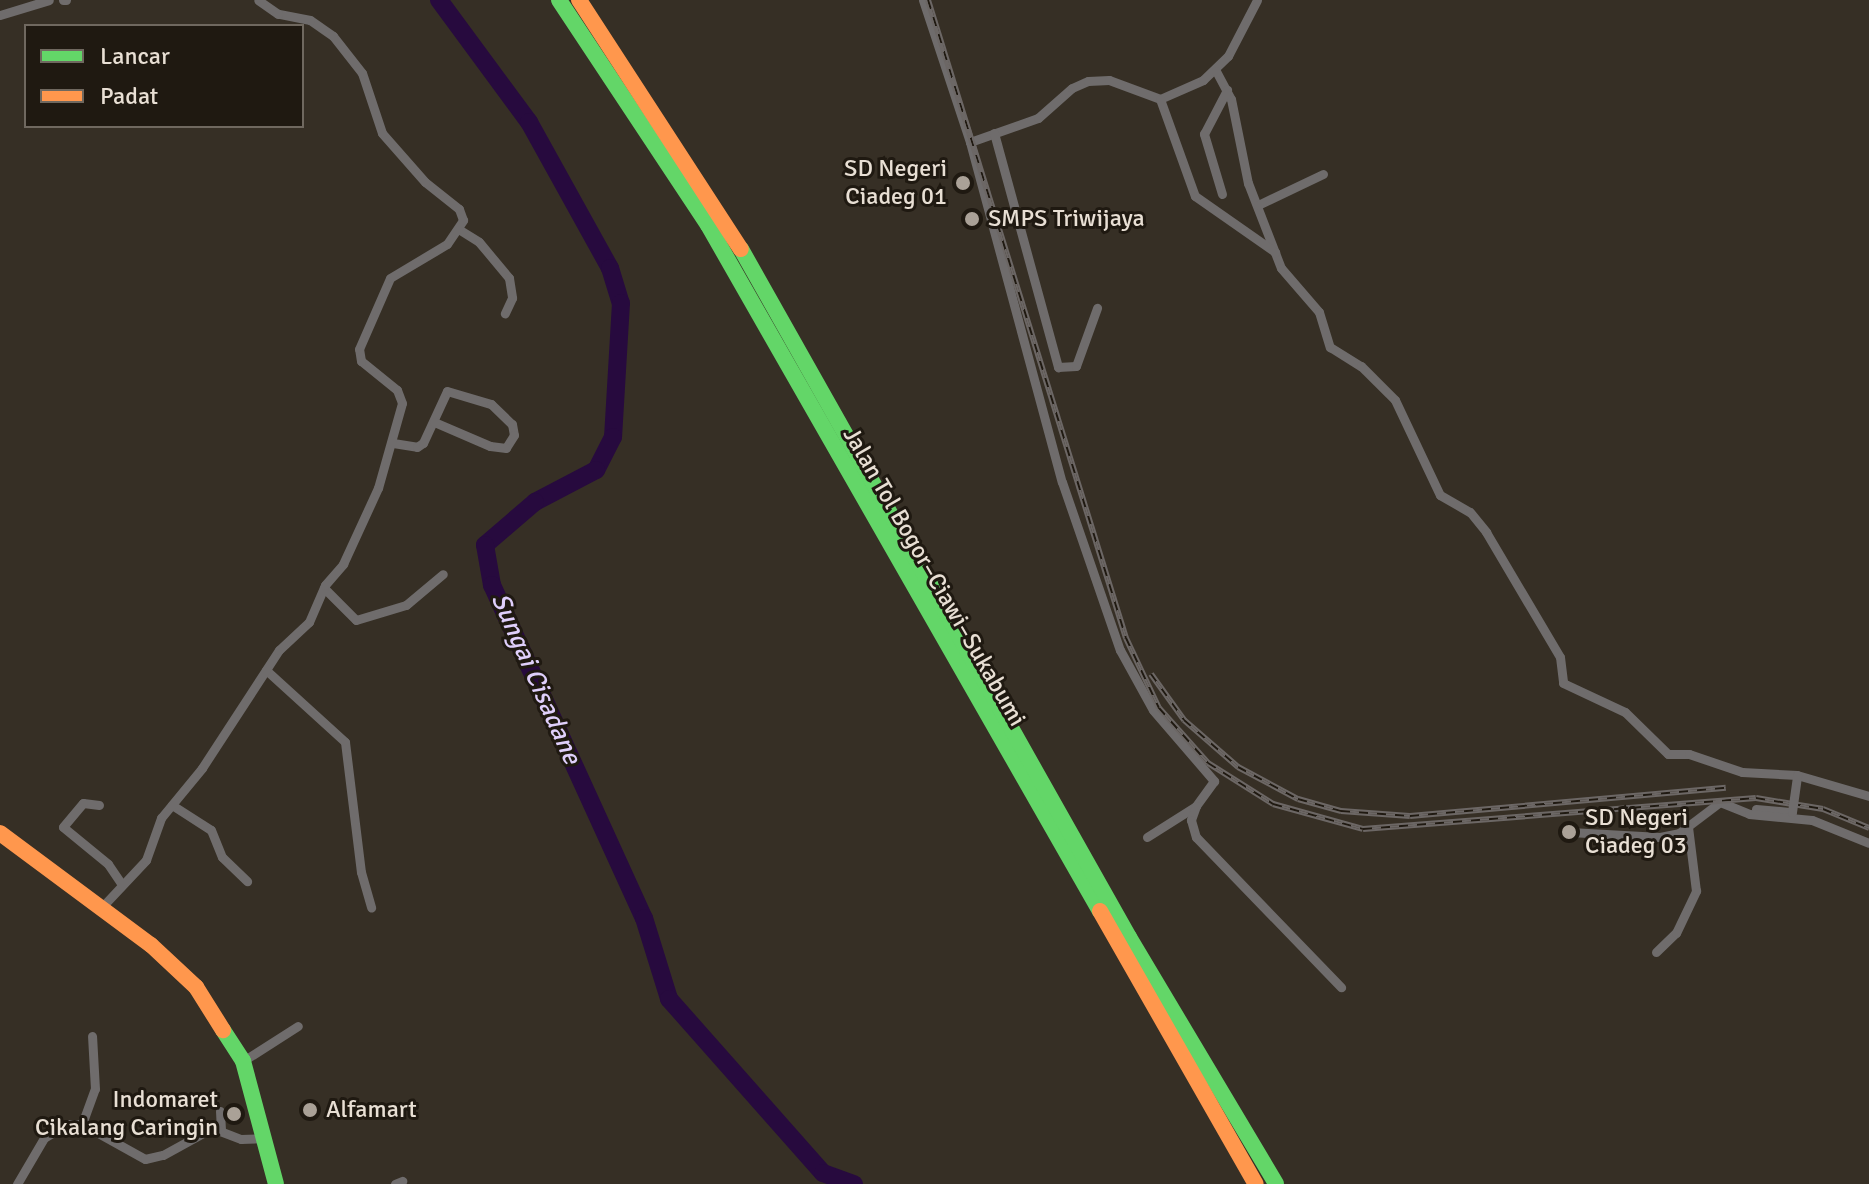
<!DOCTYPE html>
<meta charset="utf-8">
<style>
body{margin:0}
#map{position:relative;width:1869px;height:1184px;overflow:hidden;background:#362f25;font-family:Signika,sans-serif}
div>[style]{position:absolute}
.river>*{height:18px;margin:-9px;padding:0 9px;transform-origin:9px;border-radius:9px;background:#270a3e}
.street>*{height:9px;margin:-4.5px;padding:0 4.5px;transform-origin:4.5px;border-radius:4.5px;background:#6f6c6c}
.fast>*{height:16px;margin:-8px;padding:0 8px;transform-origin:8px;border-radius:8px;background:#63d668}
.slow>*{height:16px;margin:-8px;padding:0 8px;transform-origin:8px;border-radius:8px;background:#ff974d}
.rail>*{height:6px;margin-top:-3px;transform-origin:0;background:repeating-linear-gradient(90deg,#1f1911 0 9px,#6c6765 0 18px);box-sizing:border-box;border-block:2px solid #6c6765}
.street-bridge>*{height:9px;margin:-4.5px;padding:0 4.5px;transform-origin:4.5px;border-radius:4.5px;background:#6f6c6c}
.dots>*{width:22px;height:22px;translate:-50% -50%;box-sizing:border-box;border:4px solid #1f1911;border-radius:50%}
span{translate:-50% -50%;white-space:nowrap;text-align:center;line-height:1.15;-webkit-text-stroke:6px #1f1911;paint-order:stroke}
.poi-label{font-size:24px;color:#e8dfd4}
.right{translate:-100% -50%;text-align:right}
.left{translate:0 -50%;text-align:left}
.street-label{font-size:24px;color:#e8dfd4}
.water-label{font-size:26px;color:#dfcffb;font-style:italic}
.legend{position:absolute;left:24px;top:24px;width:280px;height:104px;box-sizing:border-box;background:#1f1911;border:2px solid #6f685f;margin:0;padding:10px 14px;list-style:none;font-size:24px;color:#e8dfd4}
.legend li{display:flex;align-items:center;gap:16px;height:40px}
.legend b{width:40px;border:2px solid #6f685f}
</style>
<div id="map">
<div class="river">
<i style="left:439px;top:0;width:152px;rotate:53.6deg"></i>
<i style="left:529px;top:122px;width:167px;rotate:61deg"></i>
<i style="left:610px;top:268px;width:37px;rotate:73deg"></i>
<i style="left:621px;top:303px;width:134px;rotate:93.4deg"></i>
<i style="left:613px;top:437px;width:37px;rotate:117deg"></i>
<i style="left:596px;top:470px;width:69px;rotate:152.3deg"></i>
<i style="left:535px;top:502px;width:66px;rotate:139.3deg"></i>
<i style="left:485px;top:545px;width:41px;rotate:80.1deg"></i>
<i style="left:492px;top:585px;width:366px;rotate:65.5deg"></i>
<i style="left:644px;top:918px;width:85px;rotate:72.8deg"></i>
<i style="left:669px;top:999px;width:232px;rotate:48.5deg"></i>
<i style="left:823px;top:1173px;width:33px;rotate:20deg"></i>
</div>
<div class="street">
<i style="left:63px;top:0;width:3px"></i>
<i style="left:923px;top:0;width:150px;rotate:71.7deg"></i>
<i style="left:970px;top:142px;width:72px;rotate:-19.4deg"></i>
<i style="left:1038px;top:118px;width:45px;rotate:-41.4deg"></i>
<i style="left:1072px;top:88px;width:17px;rotate:-24deg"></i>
<i style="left:1088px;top:81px;width:21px;rotate:-3deg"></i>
<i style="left:1109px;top:80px;width:54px;rotate:20.4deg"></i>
<i style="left:1160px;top:99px;width:47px;rotate:-23.8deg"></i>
<i style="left:1203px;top:80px;width:35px;rotate:-44deg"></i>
<i style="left:1228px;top:56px;width:63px;rotate:-62.6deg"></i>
<i style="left:0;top:15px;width:51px;rotate:-17deg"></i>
<i style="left:1216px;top:71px;width:32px;rotate:62deg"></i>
<i style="left:1231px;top:99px;width:86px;rotate:78.6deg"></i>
<i style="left:1248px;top:183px;width:91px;rotate:68.8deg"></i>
<i style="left:1281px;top:268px;width:58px;rotate:49.2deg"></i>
<i style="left:1319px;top:312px;width:37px;rotate:73deg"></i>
<i style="left:1330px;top:347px;width:36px;rotate:32deg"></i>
<i style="left:1361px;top:366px;width:48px;rotate:45deg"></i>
<i style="left:1395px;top:400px;width:105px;rotate:64.7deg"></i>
<i style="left:1440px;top:495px;width:34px;rotate:30deg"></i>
<i style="left:1470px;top:512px;width:26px;rotate:51deg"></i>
<i style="left:1486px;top:532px;width:145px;rotate:59.4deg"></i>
<i style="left:1560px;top:657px;width:26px;rotate:83deg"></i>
<i style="left:1563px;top:683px;width:68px;rotate:25.1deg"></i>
<i style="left:1625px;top:712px;width:60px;rotate:44.3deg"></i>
<i style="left:1668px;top:754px;width:21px"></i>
<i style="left:1689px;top:754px;width:56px;rotate:18.8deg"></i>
<i style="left:1742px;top:772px;width:55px;rotate:3.1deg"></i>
<i style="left:1797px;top:775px;width:75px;rotate:16.3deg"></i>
<i style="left:1160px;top:99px;width:103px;rotate:70.2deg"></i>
<i style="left:1195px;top:196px;width:98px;rotate:35deg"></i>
<i style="left:994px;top:133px;width:243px;rotate:74.7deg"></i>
<i style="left:1058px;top:367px;width:18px;rotate:-3deg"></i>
<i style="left:1076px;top:366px;width:62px;rotate:-70.1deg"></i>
<i style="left:970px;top:142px;width:352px;rotate:74.9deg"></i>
<i style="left:1062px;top:482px;width:178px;rotate:71deg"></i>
<i style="left:1120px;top:650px;width:68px;rotate:61.2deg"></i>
<i style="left:1153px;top:710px;width:94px;rotate:49.3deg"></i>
<i style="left:1214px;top:781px;width:31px;rotate:126deg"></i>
<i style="left:1196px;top:806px;width:58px;rotate:147.7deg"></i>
<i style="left:1222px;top:194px;width:63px;rotate:-106.7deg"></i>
<i style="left:1204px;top:134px;width:50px;rotate:-62.4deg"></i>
<i style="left:1258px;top:205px;width:72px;rotate:-25.5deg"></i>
<i style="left:460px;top:230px;width:22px;rotate:32deg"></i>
<i style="left:479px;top:242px;width:47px;rotate:50.2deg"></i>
<i style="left:509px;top:278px;width:20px;rotate:81deg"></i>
<i style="left:512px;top:298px;width:17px;rotate:115deg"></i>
<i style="left:393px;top:443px;width:24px;rotate:9deg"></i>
<i style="left:417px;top:447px;width:7px;rotate:-34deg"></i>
<i style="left:423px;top:443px;width:57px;rotate:-65.2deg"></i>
<i style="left:447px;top:391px;width:46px;rotate:16.5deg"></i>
<i style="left:491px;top:404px;width:29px;rotate:44deg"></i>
<i style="left:512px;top:424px;width:11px;rotate:80deg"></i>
<i style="left:514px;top:435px;width:15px;rotate:122deg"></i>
<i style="left:506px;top:448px;width:16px;rotate:-173deg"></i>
<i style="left:490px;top:446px;width:61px;rotate:-156.8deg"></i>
<i style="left:324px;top:588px;width:45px;rotate:45deg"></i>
<i style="left:356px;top:620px;width:52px;rotate:-16.7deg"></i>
<i style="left:406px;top:605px;width:48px;rotate:-40deg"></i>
<i style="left:266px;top:670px;width:107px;rotate:42.3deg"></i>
<i style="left:345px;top:742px;width:131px;rotate:83deg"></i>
<i style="left:361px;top:872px;width:37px;rotate:74deg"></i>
<i style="left:99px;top:805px;width:16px;rotate:-173deg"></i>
<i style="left:83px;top:803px;width:31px;rotate:130deg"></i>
<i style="left:63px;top:827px;width:58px;rotate:39.4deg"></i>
<i style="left:108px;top:864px;width:23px;rotate:56deg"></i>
<i style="left:172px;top:805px;width:46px;rotate:32.7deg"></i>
<i style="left:211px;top:830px;width:29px;rotate:68deg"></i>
<i style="left:222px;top:857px;width:35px;rotate:44deg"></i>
<i style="left:1196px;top:806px;width:15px;rotate:110deg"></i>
<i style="left:1191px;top:820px;width:18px;rotate:74deg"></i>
<i style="left:1196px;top:837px;width:209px;rotate:46deg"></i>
<i style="left:1756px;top:809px;width:36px;rotate:5deg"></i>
<i style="left:1570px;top:832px;width:90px;rotate:3.2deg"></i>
<i style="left:1660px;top:837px;width:19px;rotate:-12deg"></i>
<i style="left:1679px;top:833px;width:51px;rotate:-37.1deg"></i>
<i style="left:1720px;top:802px;width:31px;rotate:22deg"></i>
<i style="left:1749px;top:814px;width:63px;rotate:5.4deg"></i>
<i style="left:1812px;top:820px;width:61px;rotate:22deg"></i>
<i style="left:101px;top:908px;width:66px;rotate:-46.8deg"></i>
<i style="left:146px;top:860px;width:45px;rotate:-70.3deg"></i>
<i style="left:161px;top:818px;width:65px;rotate:-50.6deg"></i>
<i style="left:202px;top:768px;width:141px;rotate:-56.9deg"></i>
<i style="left:279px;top:650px;width:41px;rotate:-43deg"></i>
<i style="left:309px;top:622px;width:40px;rotate:-66.6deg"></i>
<i style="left:325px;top:585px;width:28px;rotate:-49deg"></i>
<i style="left:343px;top:564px;width:84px;rotate:-65.3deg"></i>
<i style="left:378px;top:488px;width:88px;rotate:-74.2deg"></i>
<i style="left:402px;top:403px;width:14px;rotate:-111deg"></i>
<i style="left:397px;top:390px;width:46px;rotate:-141.1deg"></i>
<i style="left:361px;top:361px;width:12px;rotate:-99deg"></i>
<i style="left:359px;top:349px;width:77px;rotate:-66.4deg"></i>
<i style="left:390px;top:278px;width:66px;rotate:-30.8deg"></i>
<i style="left:447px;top:244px;width:29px;rotate:-56deg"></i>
<i style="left:463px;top:220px;width:12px;rotate:-110deg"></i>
<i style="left:459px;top:209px;width:43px;rotate:-141.5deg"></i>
<i style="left:425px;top:182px;width:65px;rotate:-131.3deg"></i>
<i style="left:382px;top:133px;width:63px;rotate:-108.4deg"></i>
<i style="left:362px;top:73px;width:47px;rotate:-128.1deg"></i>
<i style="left:333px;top:36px;width:28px;rotate:-145deg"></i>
<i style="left:310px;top:20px;width:33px;rotate:-169deg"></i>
<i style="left:278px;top:14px;width:24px;rotate:-145deg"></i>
<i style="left:1656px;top:952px;width:28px;rotate:-44deg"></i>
<i style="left:1676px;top:933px;width:47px;rotate:-64.5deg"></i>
<i style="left:1696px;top:891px;width:64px;rotate:-97.1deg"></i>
<i style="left:243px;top:1061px;width:65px;rotate:-32.5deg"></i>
<i style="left:220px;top:1111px;width:20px;rotate:87deg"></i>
<i style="left:82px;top:1124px;width:37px;rotate:-70deg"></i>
<i style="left:95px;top:1089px;width:53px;rotate:-93.2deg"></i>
<i style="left:17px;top:1184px;width:53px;rotate:-59.6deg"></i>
<i style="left:44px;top:1138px;width:27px;rotate:-31deg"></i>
<i style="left:67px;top:1124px;width:15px"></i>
<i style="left:82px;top:1124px;width:72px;rotate:29.1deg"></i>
<i style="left:145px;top:1159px;width:18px;rotate:-13deg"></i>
<i style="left:163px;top:1155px;width:56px;rotate:-28.9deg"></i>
<i style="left:212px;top:1128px;width:31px;rotate:21deg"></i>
<i style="left:241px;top:1139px;width:25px;rotate:-2deg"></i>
<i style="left:395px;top:1184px;width:8px;rotate:-23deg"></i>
</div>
<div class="fast">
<i style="left:559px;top:0;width:270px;rotate:56.5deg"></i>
<i style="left:708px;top:225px;width:790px;rotate:60.26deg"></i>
<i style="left:741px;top:249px;width:790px;rotate:60.58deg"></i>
<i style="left:1129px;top:937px;width:287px;rotate:59.2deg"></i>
<i style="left:223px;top:1030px;width:37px;rotate:57deg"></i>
<i style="left:243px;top:1061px;width:127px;rotate:75deg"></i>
</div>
<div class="slow">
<i style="left:579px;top:0;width:297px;rotate:57deg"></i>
<i style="left:0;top:833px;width:188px;rotate:36.6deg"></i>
<i style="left:151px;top:945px;width:62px;rotate:43deg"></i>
<i style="left:196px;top:987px;width:51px;rotate:57.9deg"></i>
<i style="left:1100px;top:911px;width:314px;rotate:60.3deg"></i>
</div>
<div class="rail">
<i style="left:928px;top:0;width:668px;rotate:72.76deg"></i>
<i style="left:1126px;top:638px;width:77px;rotate:64.8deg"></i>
<i style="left:1159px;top:708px;width:74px;rotate:48.3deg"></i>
<i style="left:1208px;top:763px;width:77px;rotate:32.2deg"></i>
<i style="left:1273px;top:804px;width:93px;rotate:15.5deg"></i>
<i style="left:1363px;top:829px;width:394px;rotate:-4.5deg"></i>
<i style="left:1756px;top:798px;width:68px;rotate:9.3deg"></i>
<i style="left:1823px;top:809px;width:50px;rotate:22.4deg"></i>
<i style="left:1151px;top:674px;width:57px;rotate:54.3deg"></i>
<i style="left:1184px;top:720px;width:72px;rotate:41deg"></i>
<i style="left:1238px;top:767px;width:68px;rotate:28.1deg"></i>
<i style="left:1298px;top:799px;width:45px;rotate:15.6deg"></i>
<i style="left:1341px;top:811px;width:69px;rotate:4.1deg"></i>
<i style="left:1410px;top:816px;width:317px;rotate:-5.1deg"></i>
</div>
<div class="street-bridge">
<i style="left:1792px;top:812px;width:37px;rotate:-82deg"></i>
</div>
<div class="dots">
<i style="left:963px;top:183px;background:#aaa197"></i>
<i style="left:972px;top:219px;background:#aaa197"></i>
<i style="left:1569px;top:832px;background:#aaa197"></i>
<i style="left:310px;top:1110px;background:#aaa197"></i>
<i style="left:234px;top:1114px;background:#aaa197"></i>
</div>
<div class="poi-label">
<span class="right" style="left:947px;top:183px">SD Negeri<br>Ciadeg 01</span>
<span class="left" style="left:988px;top:219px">SMPS Triwijaya</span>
<span class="left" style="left:1585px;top:832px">SD Negeri<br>Ciadeg 03</span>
<span class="right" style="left:218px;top:1114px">Indomaret<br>Cikalang Caringin</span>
<span class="left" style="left:326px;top:1110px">Alfamart</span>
</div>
<div class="street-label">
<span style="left:934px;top:577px;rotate:60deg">Jalan Tol Bogor–Ciawi–Sukabumi</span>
</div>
<div class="water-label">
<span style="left:535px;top:679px;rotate:66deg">Sungai Cisadane</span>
</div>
<ul class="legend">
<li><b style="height:10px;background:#63d668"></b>Lancar</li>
<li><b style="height:10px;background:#ff974d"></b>Padat</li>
</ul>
</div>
